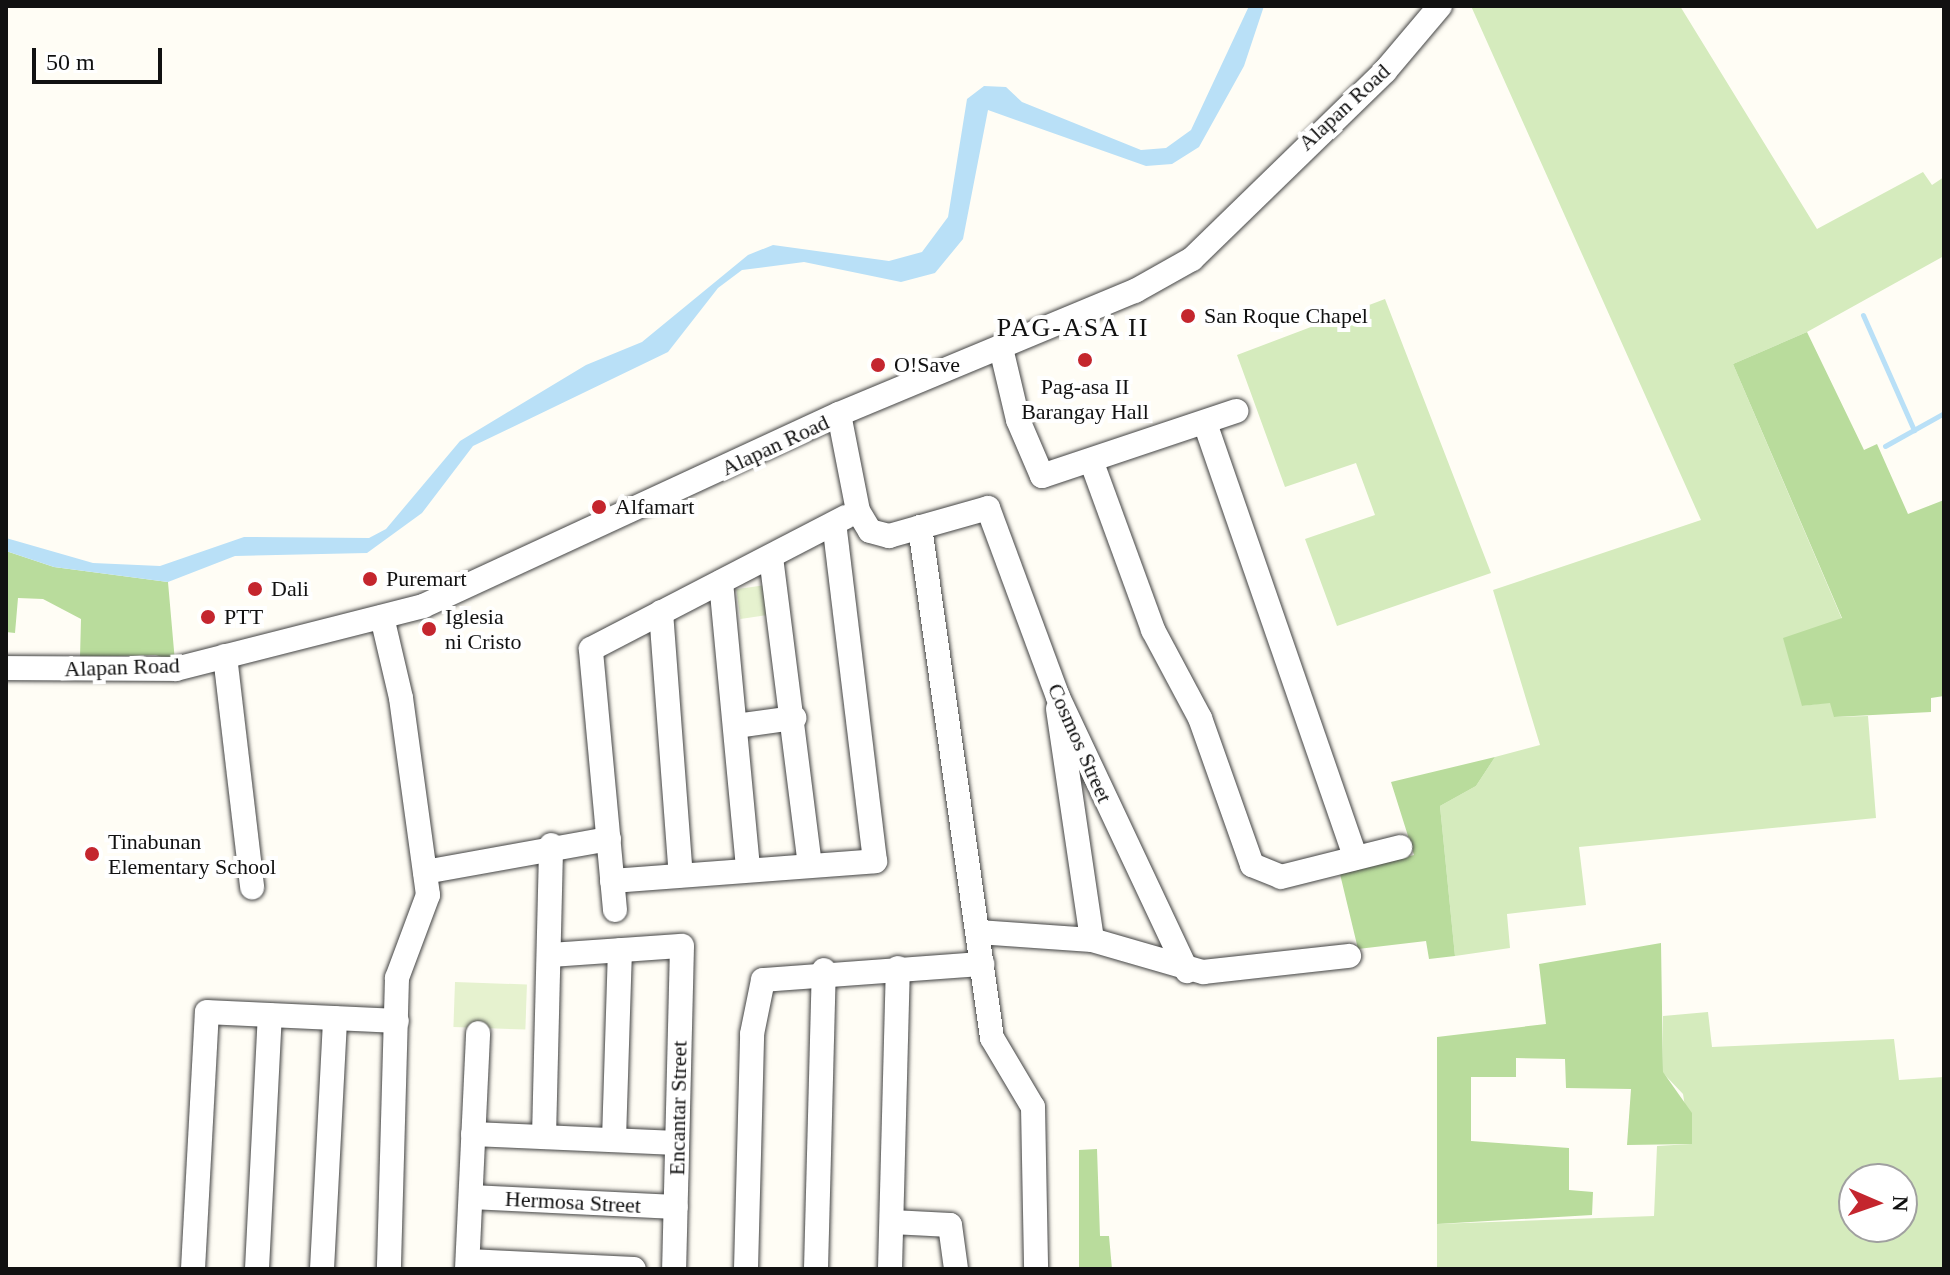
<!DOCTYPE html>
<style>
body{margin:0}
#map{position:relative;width:1950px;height:1275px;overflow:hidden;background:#fffdf5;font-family:Georgia,serif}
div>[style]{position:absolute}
.green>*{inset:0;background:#d5ebbd}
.forest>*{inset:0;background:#b9dc9c}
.pitch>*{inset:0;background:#e6f2cf;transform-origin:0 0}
.water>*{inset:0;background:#b9e0f7}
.stream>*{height:5px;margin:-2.5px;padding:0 2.5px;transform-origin:2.5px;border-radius:2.5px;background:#b9e0f7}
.roads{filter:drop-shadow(0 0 2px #444) drop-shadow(0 0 2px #444)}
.minor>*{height:24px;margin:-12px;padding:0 12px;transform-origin:12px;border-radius:12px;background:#fff}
.dots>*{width:22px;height:22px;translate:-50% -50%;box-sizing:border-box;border:4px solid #fff;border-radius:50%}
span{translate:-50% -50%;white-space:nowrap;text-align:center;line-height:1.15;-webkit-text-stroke:8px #fff;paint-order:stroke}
.street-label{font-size:22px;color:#111}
.poi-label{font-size:22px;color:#111}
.left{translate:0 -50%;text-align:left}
.quarter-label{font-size:26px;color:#111;letter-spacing:2px}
.frame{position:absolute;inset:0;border:8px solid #111;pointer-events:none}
.north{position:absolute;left:1838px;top:1163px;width:80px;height:80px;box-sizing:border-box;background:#fff;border:2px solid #a0a0a0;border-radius:50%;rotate:92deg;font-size:22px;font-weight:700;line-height:32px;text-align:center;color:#111}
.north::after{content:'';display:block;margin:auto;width:28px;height:36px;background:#c4262e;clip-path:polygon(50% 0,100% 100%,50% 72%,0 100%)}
.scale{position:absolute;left:32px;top:48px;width:130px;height:36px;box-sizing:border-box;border:4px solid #111;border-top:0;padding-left:10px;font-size:24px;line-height:28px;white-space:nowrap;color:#111;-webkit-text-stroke:6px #fff;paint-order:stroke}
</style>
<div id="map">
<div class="green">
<i style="clip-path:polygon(1471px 6px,1680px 6px,1817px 229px,1923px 172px,1932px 185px,1944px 177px,1944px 256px,1807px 332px,1733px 364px,1842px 619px,1802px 706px,1831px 702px,1835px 717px,1868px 716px,1876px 818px,1579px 847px,1586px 905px,1507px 914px,1510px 948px,1455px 956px,1440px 806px,1476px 786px,1495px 757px,1540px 745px,1493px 590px,1701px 520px)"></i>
<i style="clip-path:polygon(1385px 299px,1491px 573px,1337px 626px,1305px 539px,1375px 515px,1356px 463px,1285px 487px,1237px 355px)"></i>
<i style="clip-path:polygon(evenodd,1708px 1012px,1712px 1047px,1894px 1039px,1899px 1080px,1944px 1077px,1944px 1269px,1437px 1269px,1437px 1224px,1654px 1216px,1657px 1146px,1691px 1144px,1683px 1094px,1663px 1073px,1663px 1016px,1708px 1012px,1854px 1179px,1902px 1179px,1902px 1227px,1854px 1227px,1854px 1179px)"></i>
</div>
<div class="forest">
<i style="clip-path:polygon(1807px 332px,1864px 450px,1877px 444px,1908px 514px,1944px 500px,1944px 696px,1931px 698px,1931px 712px,1834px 717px,1830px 703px,1802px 706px,1783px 638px,1842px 618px,1733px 364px)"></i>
<i style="clip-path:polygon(6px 551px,54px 567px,168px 582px,175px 662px,156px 655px,80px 657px,81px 619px,43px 599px,18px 598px,15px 633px,6px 632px)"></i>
<i style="clip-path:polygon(1495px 757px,1476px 786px,1440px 806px,1455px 956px,1429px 959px,1426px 941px,1358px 949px,1340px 874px,1414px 855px,1391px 782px)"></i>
<i style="clip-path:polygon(1661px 943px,1663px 1072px,1692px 1113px,1692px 1144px,1627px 1145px,1631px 1089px,1566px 1088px,1565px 1059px,1516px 1058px,1516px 1077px,1471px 1077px,1471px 1141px,1569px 1148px,1569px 1190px,1593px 1192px,1592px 1215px,1437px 1224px,1437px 1037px,1546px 1024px,1539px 964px)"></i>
<i style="clip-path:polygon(1097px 1149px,1100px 1236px,1109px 1236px,1112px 1269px,1079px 1269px,1079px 1150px)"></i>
</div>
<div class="pitch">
<i style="left:766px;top:585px;width:30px;height:30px;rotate:82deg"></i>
<i style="left:455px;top:982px;width:72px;height:45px;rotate:2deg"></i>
</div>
<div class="water">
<i style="clip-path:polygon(1249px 6px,1264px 6px,1244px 66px,1199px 147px,1172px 164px,1146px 166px,988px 110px,963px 239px,935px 273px,901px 282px,804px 262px,742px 270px,718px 288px,668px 352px,473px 446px,422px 513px,367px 553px,235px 556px,168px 582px,54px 567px,6px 551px,6px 538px,93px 563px,160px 566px,244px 537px,369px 538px,386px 529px,460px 441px,586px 365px,642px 342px,748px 255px,773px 245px,889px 261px,922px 252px,948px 217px,967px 99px,984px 86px,1006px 87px,1022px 102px,1141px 150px,1166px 148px,1191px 130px)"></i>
</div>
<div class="stream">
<i style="left:1863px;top:315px;width:126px;rotate:66.1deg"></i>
<i style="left:1885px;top:446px;width:68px;rotate:-29.2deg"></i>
</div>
<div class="roads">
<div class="minor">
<i style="left:1001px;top:348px;width:74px;rotate:76.7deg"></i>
<i style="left:1018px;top:420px;width:61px;rotate:66.8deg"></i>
<i style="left:1042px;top:476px;width:205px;rotate:-18.5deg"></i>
<i style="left:839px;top:414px;width:99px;rotate:78.9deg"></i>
<i style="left:858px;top:511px;width:23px;rotate:59deg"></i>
<i style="left:870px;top:531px;width:20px;rotate:15deg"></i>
<i style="left:889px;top:536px;width:103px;rotate:-15.8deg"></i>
<i style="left:988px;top:508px;width:202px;rotate:69.7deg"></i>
<i style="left:1058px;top:697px;width:303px;rotate:64.8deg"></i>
<i style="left:1205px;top:423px;width:460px;rotate:70.9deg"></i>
<i style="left:1092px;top:463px;width:178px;rotate:69.9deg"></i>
<i style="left:1153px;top:630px;width:100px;rotate:61.9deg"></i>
<i style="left:1200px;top:718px;width:156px;rotate:70.5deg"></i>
<i style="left:1252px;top:865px;width:31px;rotate:22deg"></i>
<i style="left:1281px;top:877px;width:123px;rotate:-14.1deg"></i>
<i style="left:920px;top:527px;width:516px;rotate:81.98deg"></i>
<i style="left:992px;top:1038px;width:80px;rotate:59.3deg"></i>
<i style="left:1033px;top:1107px;width:162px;rotate:88.9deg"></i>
<i style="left:771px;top:557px;width:311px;rotate:82.8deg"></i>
<i style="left:721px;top:582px;width:289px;rotate:84.6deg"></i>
<i style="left:661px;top:612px;width:264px;rotate:85.7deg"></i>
<i style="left:382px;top:617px;width:83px;rotate:76.8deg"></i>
<i style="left:401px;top:698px;width:199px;rotate:82.2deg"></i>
<i style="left:428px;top:895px;width:89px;rotate:110.5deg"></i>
<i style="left:397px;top:978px;width:291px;rotate:91.6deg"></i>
<i style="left:225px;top:656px;width:233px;rotate:83.3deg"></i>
<i style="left:6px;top:668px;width:170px;rotate:0.3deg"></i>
<i style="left:176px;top:669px;width:255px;rotate:-14.3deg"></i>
<i style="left:423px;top:606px;width:458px;rotate:-24.8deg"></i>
<i style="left:839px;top:414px;width:321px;rotate:-22.6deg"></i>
<i style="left:1135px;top:291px;width:65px;rotate:-29.3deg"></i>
<i style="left:1192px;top:259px;width:269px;rotate:-44.2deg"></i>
<i style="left:1385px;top:71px;width:85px;rotate:-49.8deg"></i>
<i style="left:1058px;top:709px;width:233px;rotate:81.6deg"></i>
<i style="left:736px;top:726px;width:59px;rotate:-7.9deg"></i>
<i style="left:425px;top:872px;width:187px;rotate:-10.2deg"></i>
<i style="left:612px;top:881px;width:264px;rotate:-4.3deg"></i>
<i style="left:875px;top:861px;width:339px;rotate:-96.9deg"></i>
<i style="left:615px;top:910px;width:262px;rotate:-95.3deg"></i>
<i style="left:591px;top:649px;width:287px;rotate:-27.4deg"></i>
<i style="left:978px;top:932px;width:114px;rotate:4deg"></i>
<i style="left:1092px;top:940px;width:116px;rotate:16.1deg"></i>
<i style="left:1203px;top:972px;width:147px;rotate:-6.3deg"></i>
<i style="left:552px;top:955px;width:130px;rotate:-4deg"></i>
<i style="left:682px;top:946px;width:323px;rotate:91.4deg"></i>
<i style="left:473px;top:1134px;width:204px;rotate:2.5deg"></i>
<i style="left:544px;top:1137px;width:292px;rotate:-88.6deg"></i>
<i style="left:614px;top:1140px;width:190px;rotate:-88.2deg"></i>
<i style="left:471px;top:1197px;width:205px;rotate:2.8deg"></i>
<i style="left:892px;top:1222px;width:58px;rotate:3deg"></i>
<i style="left:950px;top:1225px;width:44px;rotate:82.2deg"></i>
<i style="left:468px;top:1261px;width:166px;rotate:2.8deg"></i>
<i style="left:193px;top:1269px;width:257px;rotate:-86.9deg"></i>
<i style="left:207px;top:1012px;width:190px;rotate:2.7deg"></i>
<i style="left:257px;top:1269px;width:254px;rotate:-87.1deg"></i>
<i style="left:322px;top:1269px;width:251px;rotate:-87deg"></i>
<i style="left:467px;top:1269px;width:236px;rotate:-87.3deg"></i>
<i style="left:746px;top:1269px;width:235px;rotate:-88.5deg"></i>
<i style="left:752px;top:1034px;width:55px;rotate:-78.5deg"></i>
<i style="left:763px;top:980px;width:220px;rotate:-4.2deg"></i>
<i style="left:816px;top:1269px;width:299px;rotate:-88.5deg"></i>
<i style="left:890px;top:1269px;width:301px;rotate:-88.5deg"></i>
</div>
</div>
<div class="dots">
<i style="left:1188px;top:316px;background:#c4262e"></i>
<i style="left:1085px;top:360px;background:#c4262e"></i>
<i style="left:878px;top:365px;background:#c4262e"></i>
<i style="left:599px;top:507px;background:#c4262e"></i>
<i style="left:370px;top:579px;background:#c4262e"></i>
<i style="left:255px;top:589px;background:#c4262e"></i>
<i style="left:208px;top:617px;background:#c4262e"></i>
<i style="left:429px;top:629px;background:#c4262e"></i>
<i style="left:92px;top:854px;background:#c4262e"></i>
</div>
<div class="street-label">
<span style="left:1344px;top:107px;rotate:-43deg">Alapan Road</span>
<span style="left:775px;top:445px;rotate:-25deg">Alapan Road</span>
<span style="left:122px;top:667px;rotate:-2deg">Alapan Road</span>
<span style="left:1080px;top:743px;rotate:66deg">Cosmos Street</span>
<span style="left:678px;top:1108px;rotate:-89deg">Encantar Street</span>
<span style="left:573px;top:1202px;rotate:3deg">Hermosa Street</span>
</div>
<div class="poi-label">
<span class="left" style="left:1204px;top:316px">San Roque Chapel</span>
<span class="left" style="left:894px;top:365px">O!Save</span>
<span style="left:1085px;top:399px">Pag-asa II<br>Barangay Hall</span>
<span class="left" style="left:615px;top:507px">Alfamart</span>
<span class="left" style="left:386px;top:579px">Puremart</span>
<span class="left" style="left:271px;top:589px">Dali</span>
<span class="left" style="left:445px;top:629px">Iglesia<br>ni Cristo</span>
<span class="left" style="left:224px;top:617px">PTT</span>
<span class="left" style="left:108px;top:854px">Tinabunan<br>Elementary School</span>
</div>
<div class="quarter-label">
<span style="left:1073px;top:328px">PAG-ASA II</span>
</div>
<div class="frame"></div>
<div class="north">N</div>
<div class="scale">50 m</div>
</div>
